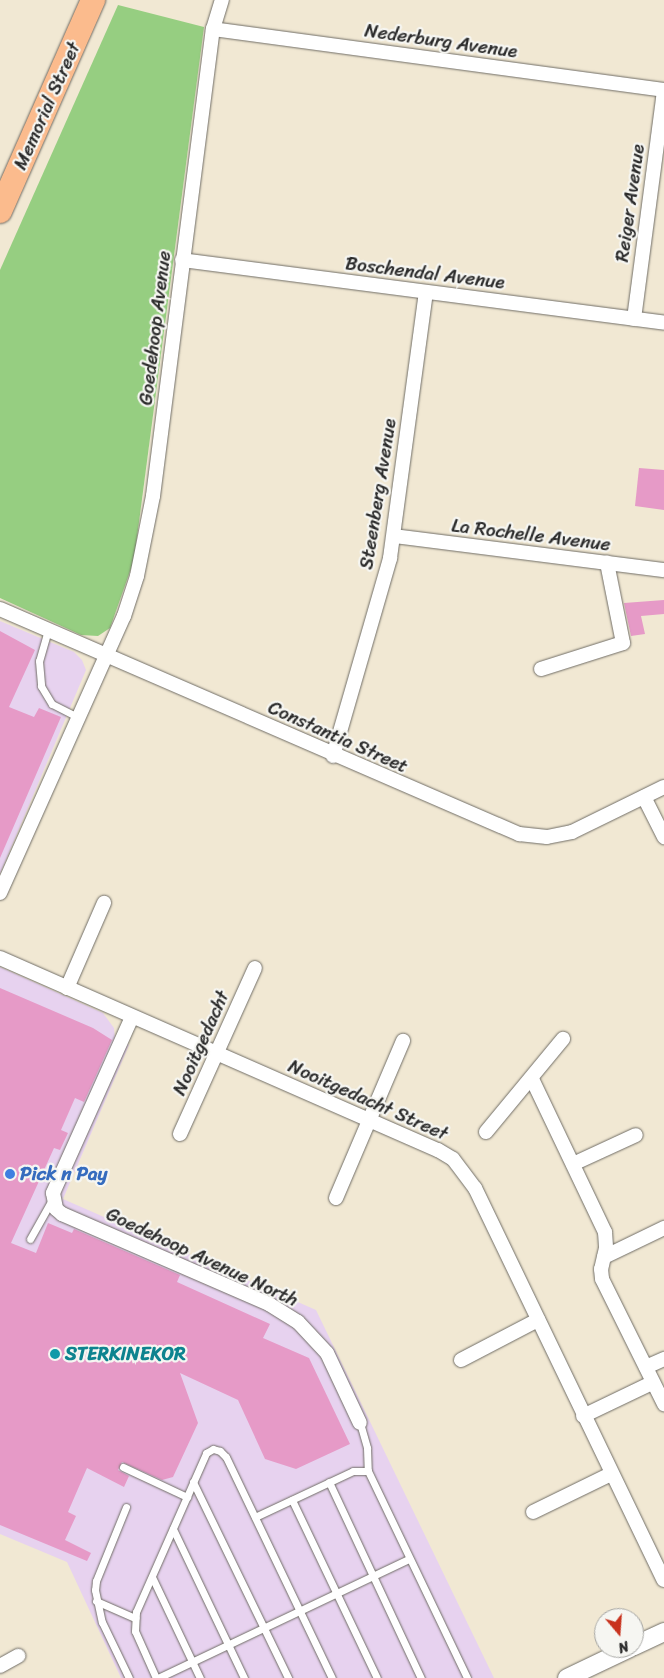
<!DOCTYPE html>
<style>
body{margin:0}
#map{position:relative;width:664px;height:1678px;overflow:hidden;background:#f1e8d3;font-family:Sriracha,sans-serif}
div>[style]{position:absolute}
.built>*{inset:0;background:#e7d2ef}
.green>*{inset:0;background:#96ce81}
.building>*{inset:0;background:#e69ac7}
.roads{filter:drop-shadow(0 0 1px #706d66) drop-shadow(0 0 1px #706d66)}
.service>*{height:7px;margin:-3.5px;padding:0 3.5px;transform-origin:3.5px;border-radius:3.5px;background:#fff}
.minor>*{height:14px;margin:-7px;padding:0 7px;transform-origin:7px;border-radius:7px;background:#fff}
.tertiary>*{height:18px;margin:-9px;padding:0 9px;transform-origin:9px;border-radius:9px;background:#fff}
.trunk>*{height:24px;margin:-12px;padding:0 12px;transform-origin:12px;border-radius:12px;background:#fbbb8d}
.dots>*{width:14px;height:14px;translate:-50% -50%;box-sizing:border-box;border:2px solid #f6f6f2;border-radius:50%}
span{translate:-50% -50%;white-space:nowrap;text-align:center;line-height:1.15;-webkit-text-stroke:4.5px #f6f6f2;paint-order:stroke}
.street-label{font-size:19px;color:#2b2b2b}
.shop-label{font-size:19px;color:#366cbe;font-weight:700}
.left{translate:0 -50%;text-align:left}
.culture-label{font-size:19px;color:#0d838f;font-weight:700}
.north{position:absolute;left:594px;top:1608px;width:50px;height:50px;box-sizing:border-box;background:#f6f6f2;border:1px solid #a5a5a2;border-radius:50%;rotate:162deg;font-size:14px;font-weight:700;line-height:20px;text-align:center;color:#2b2b2b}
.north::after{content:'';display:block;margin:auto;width:18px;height:22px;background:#c8321e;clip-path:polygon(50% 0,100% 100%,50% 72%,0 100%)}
</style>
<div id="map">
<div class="built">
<i style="clip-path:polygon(0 621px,74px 652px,82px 660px,86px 670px,0 874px)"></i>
<i style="clip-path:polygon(0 967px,103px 1013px,114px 1028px,115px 1038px,129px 1045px,63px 1199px,316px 1310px,494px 1678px,121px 1678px,67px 1562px,0 1534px)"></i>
</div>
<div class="green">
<i style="clip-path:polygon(118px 5px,204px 27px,134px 560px,110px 628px,98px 636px,81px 635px,0 598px,0 270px)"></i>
</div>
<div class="building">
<i style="clip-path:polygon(639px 468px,664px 470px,664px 510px,635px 506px)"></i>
<i style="clip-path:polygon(664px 600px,664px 614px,641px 616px,645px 634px,631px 636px,624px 603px)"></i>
<i style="clip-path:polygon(0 631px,35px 650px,9px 707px,34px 717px,39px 708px,61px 717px,0 858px)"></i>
<i style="clip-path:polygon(0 988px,93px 1028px,112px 1040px,84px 1102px,75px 1098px,61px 1130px,68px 1133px,60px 1150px,54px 1148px,11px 1243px,36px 1253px,48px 1223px,72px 1233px,74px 1229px,180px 1275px,177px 1282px,270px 1324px,263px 1338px,309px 1358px,350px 1444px,296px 1469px,265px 1459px,238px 1400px,180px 1373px,198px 1423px,173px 1477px,162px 1480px,122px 1462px,118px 1470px,129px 1476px,124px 1487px,87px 1468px,68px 1512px,76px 1516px,65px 1540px,91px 1553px,87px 1561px,0 1525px)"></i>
</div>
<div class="roads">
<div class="service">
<i style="left:48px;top:630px;width:32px;rotate:106deg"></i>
<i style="left:39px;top:661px;width:25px;rotate:85deg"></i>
<i style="left:41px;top:686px;width:21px;rotate:59deg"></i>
<i style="left:52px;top:704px;width:29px;rotate:27deg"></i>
<i style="left:30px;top:1239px;width:47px;rotate:-60.7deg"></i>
<i style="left:360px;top:1423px;width:26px;rotate:74deg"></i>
<i style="left:367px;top:1448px;width:23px;rotate:88deg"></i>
<i style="left:368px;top:1471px;width:229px;rotate:64.4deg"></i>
<i style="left:123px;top:1467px;width:71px;rotate:25.1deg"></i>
<i style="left:193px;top:1482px;width:218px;rotate:64.1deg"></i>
<i style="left:329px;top:1482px;width:217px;rotate:64.9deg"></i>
<i style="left:292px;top:1500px;width:197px;rotate:64.5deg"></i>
<i style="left:126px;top:1507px;width:80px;rotate:112.1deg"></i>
<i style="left:96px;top:1581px;width:9px;rotate:96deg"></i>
<i style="left:95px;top:1590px;width:33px;rotate:78deg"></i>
<i style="left:102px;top:1622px;width:62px;rotate:64.3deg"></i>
<i style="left:255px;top:1517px;width:108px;rotate:-25.1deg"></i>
<i style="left:353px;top:1471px;width:15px"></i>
<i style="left:173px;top:1529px;width:165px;rotate:64.5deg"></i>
<i style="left:152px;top:1577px;width:112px;rotate:64.6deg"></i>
<i style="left:96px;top:1601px;width:43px;rotate:23.6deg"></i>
<i style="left:156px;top:1678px;width:51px;rotate:-114.1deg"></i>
<i style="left:135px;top:1631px;width:19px;rotate:-87deg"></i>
<i style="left:136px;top:1612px;width:174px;rotate:-66.2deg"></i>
<i style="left:206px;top:1453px;width:8px;rotate:-30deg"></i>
<i style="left:213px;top:1449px;width:7px;rotate:16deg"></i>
<i style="left:220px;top:1451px;width:8px;rotate:45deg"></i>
<i style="left:226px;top:1457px;width:245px;rotate:64.4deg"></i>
<i style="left:158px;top:1678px;width:278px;rotate:-25.4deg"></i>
</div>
<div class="minor">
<i style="left:213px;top:29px;width:455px;rotate:7.7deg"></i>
<i style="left:182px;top:260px;width:486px;rotate:7.4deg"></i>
<i style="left:634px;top:319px;width:230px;rotate:-82.5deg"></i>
<i style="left:394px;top:536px;width:272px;rotate:7.2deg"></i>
<i style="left:0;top:609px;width:566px;rotate:23.44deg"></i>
<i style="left:519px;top:834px;width:28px;rotate:6deg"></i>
<i style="left:547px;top:837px;width:25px;rotate:-11deg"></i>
<i style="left:572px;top:832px;width:102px;rotate:-26.1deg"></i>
<i style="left:541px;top:669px;width:86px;rotate:-17.6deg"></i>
<i style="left:623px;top:643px;width:82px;rotate:-101.3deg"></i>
<i style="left:333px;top:756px;width:206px;rotate:-73.9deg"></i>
<i style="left:390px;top:558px;width:268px;rotate:-82.3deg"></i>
<i style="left:644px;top:797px;width:45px;rotate:63.4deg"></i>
<i style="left:0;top:893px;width:303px;rotate:-65.9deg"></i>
<i style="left:124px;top:616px;width:42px;rotate:-72deg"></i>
<i style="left:137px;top:576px;width:82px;rotate:-78.7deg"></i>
<i style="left:153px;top:496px;width:471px;rotate:-82.7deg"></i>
<i style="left:213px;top:29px;width:30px;rotate:-73deg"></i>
<i style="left:0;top:958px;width:478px;rotate:23.7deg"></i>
<i style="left:438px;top:1150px;width:17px;rotate:31deg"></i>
<i style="left:453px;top:1159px;width:36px;rotate:53deg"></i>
<i style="left:475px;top:1188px;width:435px;rotate:64.3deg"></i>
<i style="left:67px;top:988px;width:93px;rotate:-66.5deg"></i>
<i style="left:132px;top:1017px;width:193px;rotate:114.2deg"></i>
<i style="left:53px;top:1193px;width:16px;rotate:79deg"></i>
<i style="left:56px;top:1209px;width:8px;rotate:40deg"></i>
<i style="left:62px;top:1214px;width:226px;rotate:23.5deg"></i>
<i style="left:269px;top:1304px;width:34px;rotate:32deg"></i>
<i style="left:298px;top:1322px;width:42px;rotate:46.9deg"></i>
<i style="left:327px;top:1353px;width:77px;rotate:64.8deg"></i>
<i style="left:532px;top:1079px;width:170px;rotate:64.5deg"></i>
<i style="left:605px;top:1232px;width:16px;rotate:86deg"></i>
<i style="left:606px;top:1248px;width:22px;rotate:103deg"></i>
<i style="left:601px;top:1269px;width:10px;rotate:84deg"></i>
<i style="left:602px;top:1279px;width:140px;rotate:63.6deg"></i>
<i style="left:486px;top:1132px;width:121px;rotate:-50.4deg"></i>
<i style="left:180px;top:1134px;width:182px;rotate:-65.7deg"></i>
<i style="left:573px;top:1164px;width:69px;rotate:-24.7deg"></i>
<i style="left:336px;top:1198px;width:171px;rotate:-66.9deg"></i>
<i style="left:604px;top:1257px;width:67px;rotate:-25.8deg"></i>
<i style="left:461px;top:1360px;width:87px;rotate:-27.5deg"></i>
<i style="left:646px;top:1367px;width:20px;rotate:-24deg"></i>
<i style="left:583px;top:1416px;width:76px;rotate:-25.6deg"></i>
<i style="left:533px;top:1512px;width:87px;rotate:-26deg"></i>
<i style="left:0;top:1666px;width:21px;rotate:-29deg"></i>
</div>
<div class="tertiary">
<i style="left:634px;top:1646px;width:33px;rotate:-25deg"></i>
<i style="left:567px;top:1678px;width:70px;rotate:-25.5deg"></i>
</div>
<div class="trunk">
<i style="left:0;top:211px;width:231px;rotate:-66.2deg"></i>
</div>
</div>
<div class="dots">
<i style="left:10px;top:1174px;background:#3f7fe0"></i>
<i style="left:55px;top:1354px;background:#0f9aa8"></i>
</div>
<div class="street-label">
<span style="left:441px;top:41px;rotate:8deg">Nederburg Avenue</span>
<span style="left:47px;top:106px;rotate:-66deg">Memorial Street</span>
<span style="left:630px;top:203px;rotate:-82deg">Reiger Avenue</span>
<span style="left:425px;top:273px;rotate:7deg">Boschendal Avenue</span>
<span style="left:155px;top:328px;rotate:-83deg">Goedehoop Avenue</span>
<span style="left:378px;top:494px;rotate:-81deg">Steenberg Avenue</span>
<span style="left:531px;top:535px;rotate:7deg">La Rochelle Avenue</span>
<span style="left:338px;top:737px;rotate:24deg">Constantia Street</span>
<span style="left:201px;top:1043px;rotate:-66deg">Nooitgedacht</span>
<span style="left:368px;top:1100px;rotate:24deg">Nooitgedacht Street</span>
<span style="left:202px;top:1257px;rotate:25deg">Goedehoop Avenue North</span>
</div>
<div class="shop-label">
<span class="left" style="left:20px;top:1174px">Pick n Pay</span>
</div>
<div class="culture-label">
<span class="left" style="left:65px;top:1354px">STERKINEKOR</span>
</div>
<div class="north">N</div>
</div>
